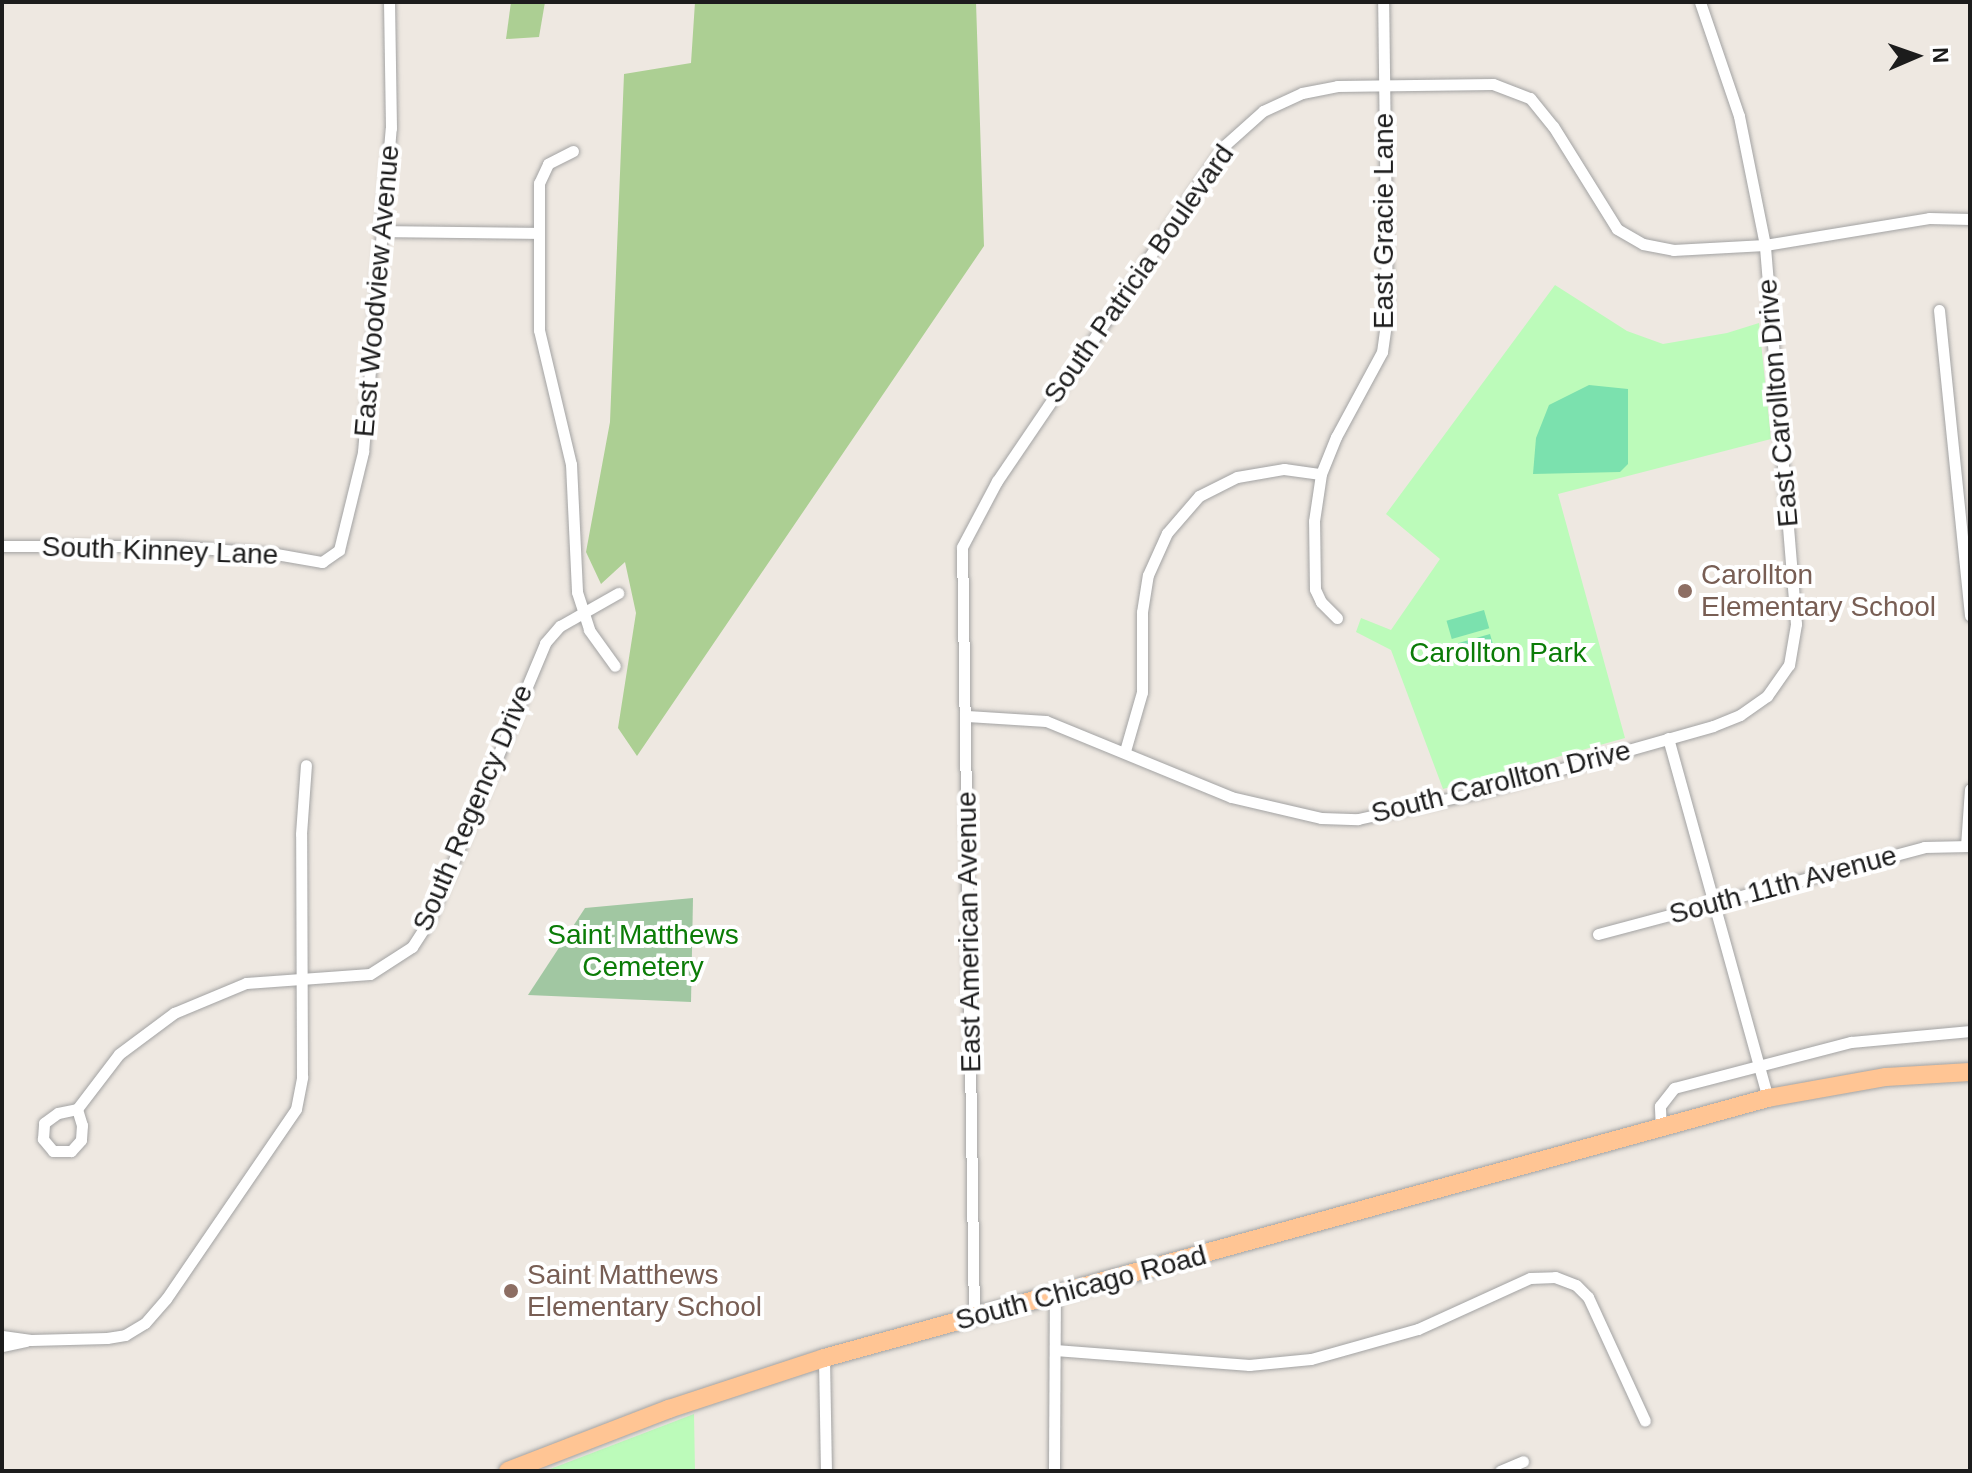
<!DOCTYPE html>
<style>
body{margin:0}
#map{position:relative;width:1972px;height:1473px;overflow:hidden;background:#eee8e1;font-family:Arial,sans-serif}
div>[style]{position:absolute}
.forest>*{inset:0;background:#accf93}
.cemetery>*{inset:0;background:#a1c7a2}
.park>*{inset:0;background:#bcfbba}
.pitch>*{inset:0;background:#7be1ae;transform-origin:0 0}
.roads{filter:drop-shadow(0 0 2px #a3a3a3) drop-shadow(0 0 2px #a3a3a3)}
.minor>*{height:11px;margin:-5.5px;padding:0 5.5px;transform-origin:5.5px;border-radius:5.5px;background:#fff}
.primary>*{height:18px;margin:-9px;padding:0 9px;transform-origin:9px;border-radius:9px;background:#ffc594}
.dots>*{width:22px;height:22px;translate:-50% -50%;box-sizing:border-box;border:4px solid #fff;border-radius:50%}
span{translate:-50% -50%;white-space:nowrap;text-align:center;line-height:1.15;-webkit-text-stroke:8px #fff;paint-order:stroke}
.street-label{font-size:28px;color:#1c1c1c}
.education-label{font-size:28px;color:#785e54}
.left{translate:0 -50%;text-align:left}
.park-label{font-size:28px;color:#0b7c07}
.frame{position:absolute;inset:0;border:4px solid #1c1c1c;pointer-events:none}
.north{position:absolute;left:1876px;top:16px;width:80px;height:80px;-webkit-text-stroke:6px #fff;paint-order:stroke;rotate:88deg;font-size:22px;font-weight:700;line-height:32px;text-align:center;color:#1c1c1c}
.north::after{content:'';display:block;margin:auto;width:28px;height:36px;background:#1c1c1c;clip-path:polygon(50% 0,100% 100%,50% 72%,0 100%)}
</style>
<div id="map">
<div class="forest">
<i style="clip-path:polygon(511px 2px,545px 2px,539px 37px,506px 39px)"></i>
<i style="clip-path:polygon(695px 2px,976px 2px,984px 246px,637px 756px,618px 728px,636px 613px,625px 562px,601px 584px,586px 552px,610px 422px,624px 74px,691px 63px)"></i>
</div>
<div class="cemetery">
<i style="clip-path:polygon(693px 898px,691px 1002px,528px 995px,585px 908px)"></i>
</div>
<div class="park">
<i style="clip-path:polygon(1555px 285px,1627px 331px,1663px 344px,1727px 333px,1759px 323px,1771px 439px,1558px 494px,1625px 738px,1443px 789px,1391px 650px,1356px 632px,1361px 618px,1391px 630px,1440px 559px,1386px 514px)"></i>
<i style="clip-path:polygon(694px 1414px,695px 1471px,545px 1471px)"></i>
</div>
<div class="pitch">
<i style="clip-path:polygon(1589px 385px,1628px 389px,1628px 464px,1620px 472px,1533px 474px,1536px 438px,1549px 405px)"></i>
<i style="left:1484px;top:610px;width:19px;height:39px;rotate:74deg"></i>
<i style="left:1490px;top:634px;width:19px;height:39px;rotate:74deg"></i>
</div>
<div class="roads">
<div class="minor">
<i style="left:573px;top:151px;width:28px;rotate:153deg"></i>
<i style="left:548px;top:164px;width:21px;rotate:115deg"></i>
<i style="left:539px;top:183px;width:147px;rotate:90deg"></i>
<i style="left:539px;top:330px;width:138px;rotate:76.6deg"></i>
<i style="left:571px;top:464px;width:128px;rotate:87.3deg"></i>
<i style="left:577px;top:592px;width:40px;rotate:72deg"></i>
<i style="left:589px;top:630px;width:44px;rotate:54.2deg"></i>
<i style="left:381px;top:231px;width:157px;rotate:0.7deg"></i>
<i style="left:1939px;top:310px;width:307px;rotate:84.2deg"></i>
<i style="left:2px;top:546px;width:172px"></i>
<i style="left:174px;top:546px;width:102px;rotate:4.5deg"></i>
<i style="left:276px;top:554px;width:47px;rotate:9.9deg"></i>
<i style="left:322px;top:562px;width:21px;rotate:-35deg"></i>
<i style="left:339px;top:550px;width:101px;rotate:-76.2deg"></i>
<i style="left:363px;top:452px;width:325px;rotate:-85.1deg"></i>
<i style="left:391px;top:128px;width:126px;rotate:-90.9deg"></i>
<i style="left:1337px;top:618px;width:23px;rotate:-135deg"></i>
<i style="left:1321px;top:602px;width:14px;rotate:-115deg"></i>
<i style="left:1315px;top:589px;width:68px;rotate:-90.8deg"></i>
<i style="left:1314px;top:521px;width:48px;rotate:-81.5deg"></i>
<i style="left:1321px;top:474px;width:40px;rotate:-68deg"></i>
<i style="left:1336px;top:437px;width:97px;rotate:-61.6deg"></i>
<i style="left:1382px;top:352px;width:36px;rotate:-82deg"></i>
<i style="left:1387px;top:316px;width:314px;rotate:-90.7deg"></i>
<i style="left:967px;top:716px;width:79px;rotate:3.6deg"></i>
<i style="left:1046px;top:721px;width:200px;rotate:22.3deg"></i>
<i style="left:1231px;top:797px;width:92px;rotate:13.1deg"></i>
<i style="left:1321px;top:818px;width:37px;rotate:2deg"></i>
<i style="left:1358px;top:819px;width:125px;rotate:-12.5deg"></i>
<i style="left:1480px;top:792px;width:242px;rotate:-15.8deg"></i>
<i style="left:1713px;top:726px;width:29px;rotate:-22deg"></i>
<i style="left:1740px;top:715px;width:33px;rotate:-35deg"></i>
<i style="left:1767px;top:696px;width:38px;rotate:-55deg"></i>
<i style="left:1789px;top:665px;width:42px;rotate:-80.3deg"></i>
<i style="left:1796px;top:624px;width:380px;rotate:-94.7deg"></i>
<i style="left:1765px;top:245px;width:132px;rotate:-101.4deg"></i>
<i style="left:1739px;top:116px;width:120px;rotate:-108.9deg"></i>
<i style="left:1668px;top:738px;width:374px;rotate:74.5deg"></i>
<i style="left:1125px;top:751px;width:61px;rotate:-73.9deg"></i>
<i style="left:1142px;top:692px;width:80px;rotate:-90deg"></i>
<i style="left:1142px;top:612px;width:37px;rotate:-81deg"></i>
<i style="left:1148px;top:575px;width:46px;rotate:-65.7deg"></i>
<i style="left:1167px;top:533px;width:49px;rotate:-49.1deg"></i>
<i style="left:1199px;top:496px;width:42px;rotate:-26.6deg"></i>
<i style="left:1237px;top:477px;width:48px;rotate:-9.7deg"></i>
<i style="left:1284px;top:469px;width:37px;rotate:8deg"></i>
<i style="left:1966px;top:846px;width:57px;rotate:-86deg"></i>
<i style="left:1598px;top:934px;width:337px;rotate:-14.9deg"></i>
<i style="left:1924px;top:847px;width:46px;rotate:-1.2deg"></i>
<i style="left:77px;top:1109px;width:17px;rotate:73deg"></i>
<i style="left:82px;top:1125px;width:15px;rotate:94deg"></i>
<i style="left:81px;top:1140px;width:15px;rotate:132deg"></i>
<i style="left:71px;top:1151px;width:18px;rotate:180deg"></i>
<i style="left:53px;top:1151px;width:16px;rotate:-130deg"></i>
<i style="left:43px;top:1139px;width:16px;rotate:-86deg"></i>
<i style="left:44px;top:1123px;width:17px;rotate:-36deg"></i>
<i style="left:58px;top:1113px;width:19px;rotate:-12deg"></i>
<i style="left:77px;top:1109px;width:69px;rotate:-52.6deg"></i>
<i style="left:119px;top:1054px;width:69px;rotate:-36.7deg"></i>
<i style="left:174px;top:1013px;width:78px;rotate:-22.6deg"></i>
<i style="left:246px;top:983px;width:124px;rotate:-4.2deg"></i>
<i style="left:370px;top:974px;width:50px;rotate:-32.7deg"></i>
<i style="left:412px;top:947px;width:30px;rotate:-57deg"></i>
<i style="left:428px;top:922px;width:303px;rotate:-67.2deg"></i>
<i style="left:545px;top:643px;width:23px;rotate:-49deg"></i>
<i style="left:560px;top:626px;width:67px;rotate:-29.6deg"></i>
<i style="left:1661px;top:1128px;width:22px;rotate:-93deg"></i>
<i style="left:1660px;top:1106px;width:23px;rotate:-52deg"></i>
<i style="left:1674px;top:1088px;width:183px;rotate:-14.6deg"></i>
<i style="left:1851px;top:1042px;width:120px;rotate:-5.3deg"></i>
<i style="left:974px;top:1317px;width:770px;rotate:-90.89deg"></i>
<i style="left:962px;top:547px;width:75px;rotate:-62.1deg"></i>
<i style="left:997px;top:481px;width:406px;rotate:-55.8deg"></i>
<i style="left:1225px;top:145px;width:51px;rotate:-41.8deg"></i>
<i style="left:1263px;top:111px;width:43px;rotate:-24.8deg"></i>
<i style="left:1302px;top:93px;width:36px;rotate:-11deg"></i>
<i style="left:1337px;top:86px;width:156px;rotate:-0.7deg"></i>
<i style="left:1493px;top:84px;width:40px;rotate:21deg"></i>
<i style="left:1530px;top:98px;width:36px;rotate:51deg"></i>
<i style="left:1553px;top:126px;width:121px;rotate:58.1deg"></i>
<i style="left:1617px;top:229px;width:30px;rotate:30deg"></i>
<i style="left:1643px;top:244px;width:31px;rotate:11deg"></i>
<i style="left:1673px;top:250px;width:92px;rotate:-3.1deg"></i>
<i style="left:1765px;top:245px;width:166px;rotate:-9.3deg"></i>
<i style="left:1929px;top:218px;width:41px;rotate:1.4deg"></i>
<i style="left:2px;top:1336px;width:29px;rotate:8deg"></i>
<i style="left:31px;top:1340px;width:76px;rotate:-1.5deg"></i>
<i style="left:107px;top:1338px;width:18px;rotate:-9deg"></i>
<i style="left:125px;top:1335px;width:23px;rotate:-31deg"></i>
<i style="left:145px;top:1323px;width:32px;rotate:-49deg"></i>
<i style="left:166px;top:1299px;width:230px;rotate:-55.6deg"></i>
<i style="left:296px;top:1109px;width:33px;rotate:-79deg"></i>
<i style="left:302px;top:1077px;width:243px;rotate:-90.2deg"></i>
<i style="left:301px;top:834px;width:69px;rotate:-85.9deg"></i>
<i style="left:2px;top:1346px;width:25px;rotate:-12deg"></i>
<i style="left:1055px;top:1350px;width:195px;rotate:4.4deg"></i>
<i style="left:1249px;top:1365px;width:62px;rotate:-5.5deg"></i>
<i style="left:1311px;top:1359px;width:111px;rotate:-15.7deg"></i>
<i style="left:1418px;top:1329px;width:123px;rotate:-24.5deg"></i>
<i style="left:1530px;top:1278px;width:25px;rotate:-2deg"></i>
<i style="left:1555px;top:1277px;width:22px;rotate:21deg"></i>
<i style="left:1576px;top:1285px;width:17px;rotate:45deg"></i>
<i style="left:1588px;top:1297px;width:136px;rotate:65.3deg"></i>
<i style="left:824px;top:1358px;width:113px;rotate:89deg"></i>
<i style="left:1054px;top:1471px;width:175px;rotate:-89.7deg"></i>
<i style="left:1500px;top:1471px;width:25px;rotate:-23deg"></i>
</div>
<div class="primary">
<i style="left:508px;top:1471px;width:173px;rotate:-21.1deg"></i>
<i style="left:669px;top:1409px;width:163px;rotate:-18.2deg"></i>
<i style="left:824px;top:1358px;width:979px;rotate:-15.4deg"></i>
<i style="left:1768px;top:1098px;width:120px;rotate:-10.1deg"></i>
<i style="left:1886px;top:1077px;width:84px;rotate:-3.4deg"></i>
</div>
</div>
<div class="dots">
<i style="left:1685px;top:591px;background:#8d6e63"></i>
<i style="left:511px;top:1291px;background:#8d6e63"></i>
</div>
<div class="street-label">
<span style="left:1384px;top:221px;rotate:-90deg">East Gracie Lane</span>
<span style="left:1139px;top:274px;rotate:-55deg">South Patricia Boulevard</span>
<span style="left:377px;top:291px;rotate:-85deg">East Woodview Avenue</span>
<span style="left:1778px;top:403px;rotate:-95deg">East Carollton Drive</span>
<span style="left:160px;top:551px;rotate:2deg">South Kinney Lane</span>
<span style="left:1501px;top:782px;rotate:-14deg">South Carollton Drive</span>
<span style="left:473px;top:808px;rotate:-67deg">South Regency Drive</span>
<span style="left:1783px;top:885px;rotate:-15deg">South 11th Avenue</span>
<span style="left:969px;top:932px;rotate:-91deg">East American Avenue</span>
<span style="left:1081px;top:1288px;rotate:-15deg">South Chicago Road</span>
</div>
<div class="education-label">
<span class="left" style="left:1701px;top:591px">Carollton<br>Elementary School</span>
<span class="left" style="left:527px;top:1291px">Saint Matthews<br>Elementary School</span>
</div>
<div class="park-label">
<span style="left:1498px;top:653px">Carollton Park</span>
<span style="left:643px;top:951px">Saint Matthews<br>Cemetery</span>
</div>
<div class="frame"></div>
<div class="north">N</div>
</div>
